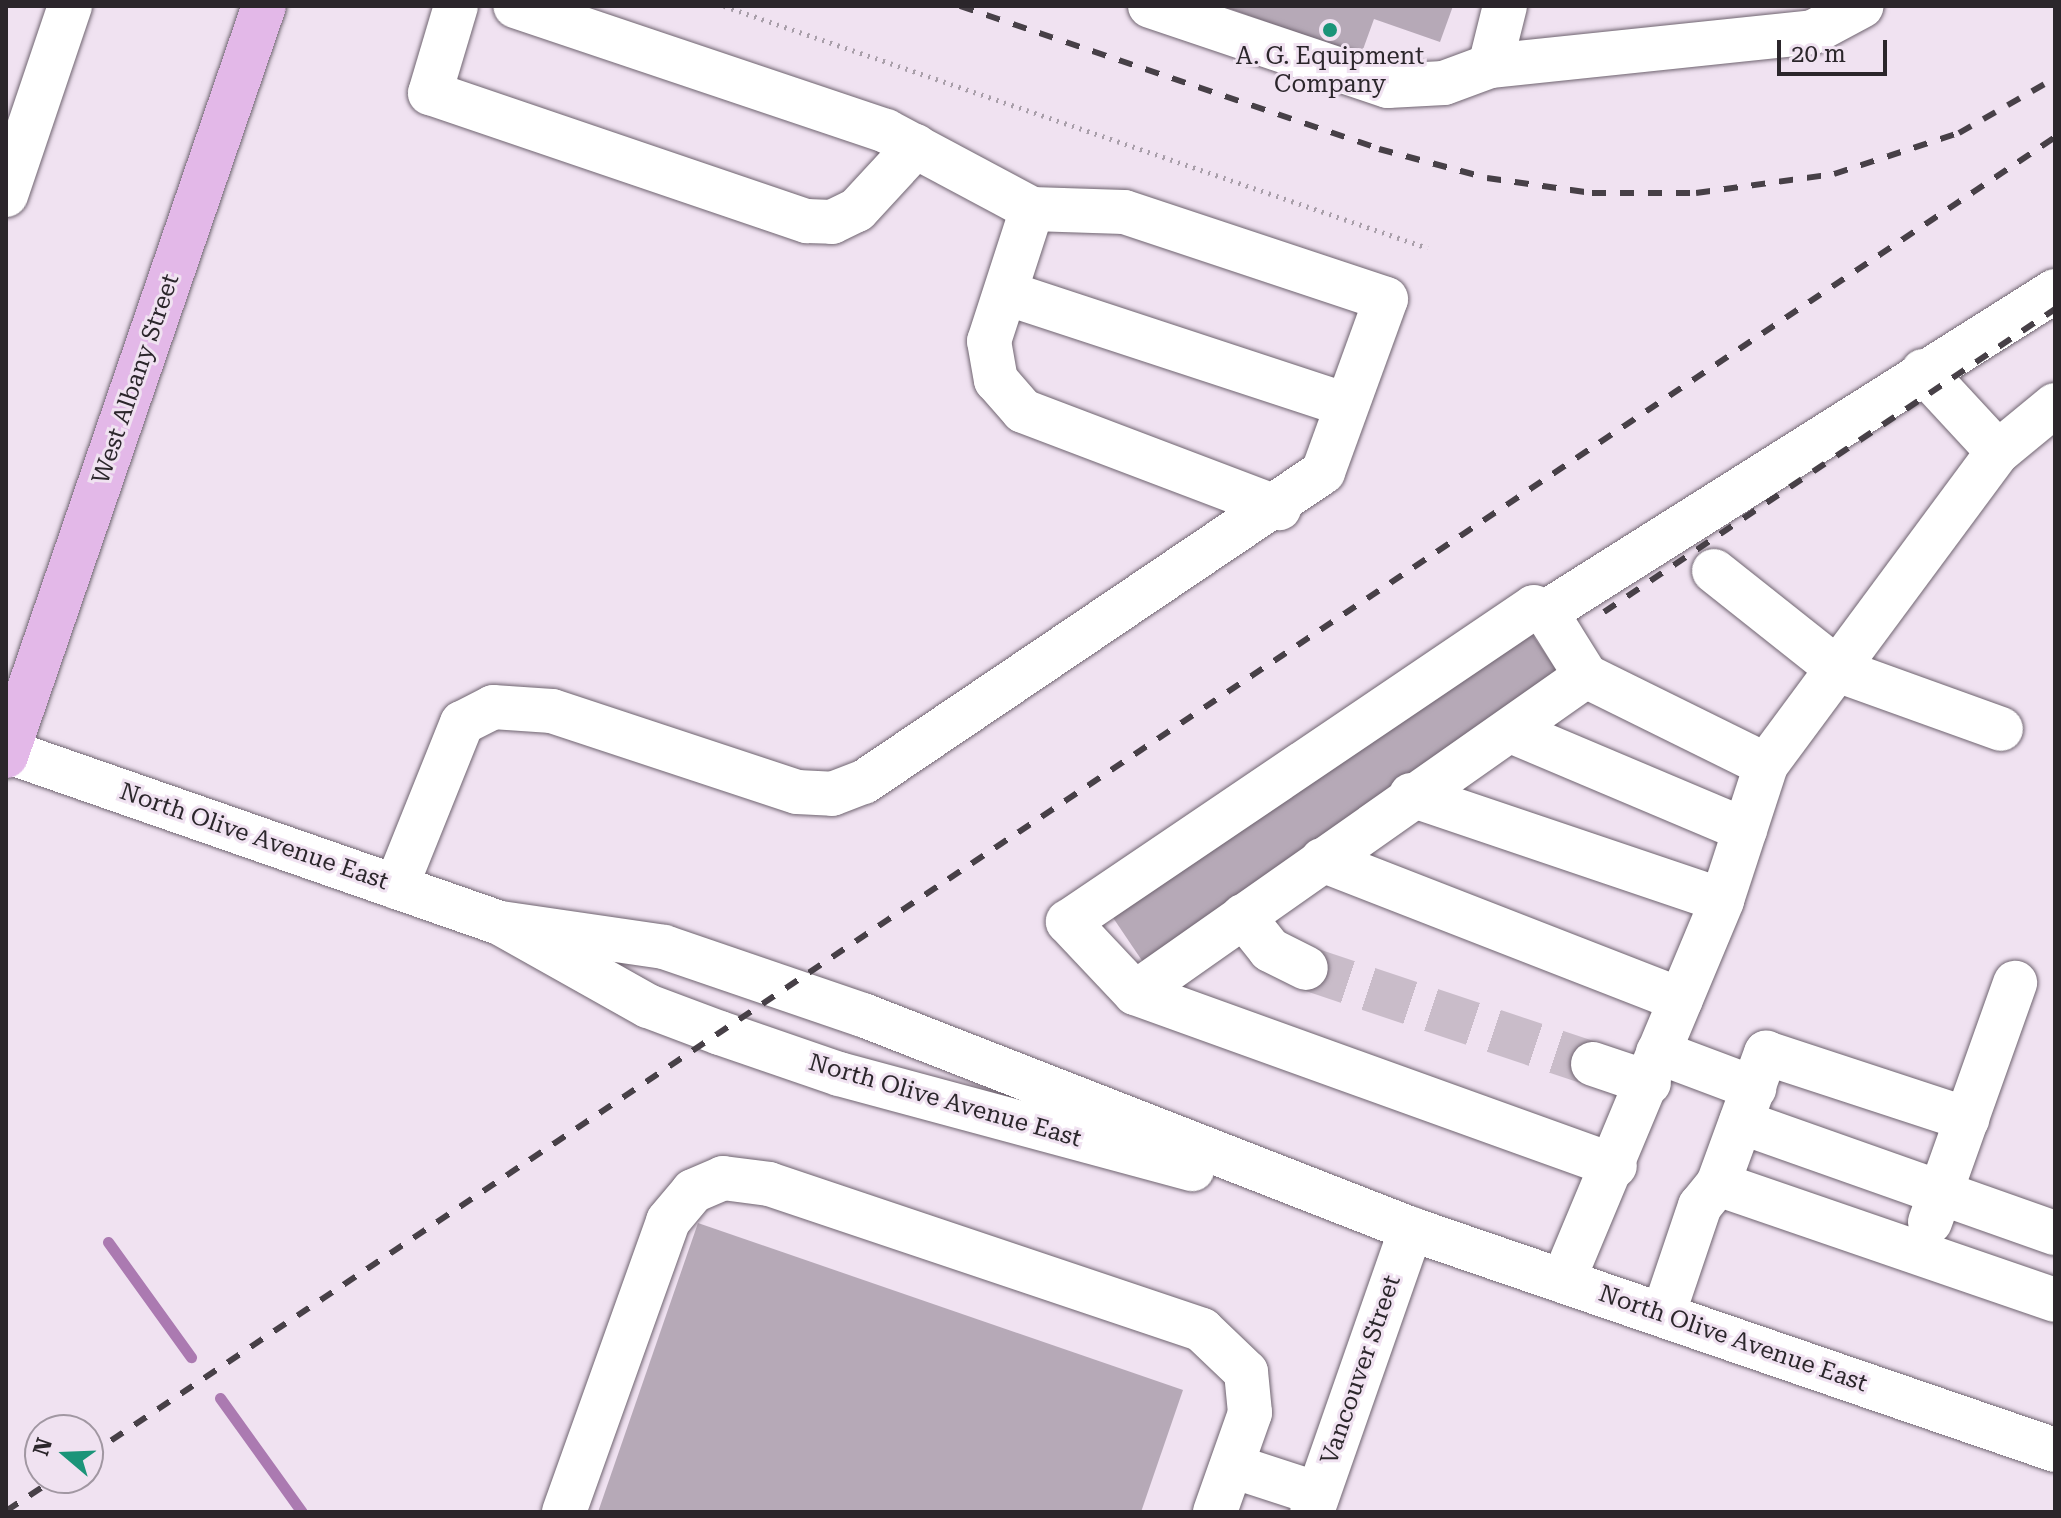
<!DOCTYPE html>
<style>
body{margin:0}
#map{position:relative;width:2061px;height:1518px;overflow:hidden;background:#f0e2f1;font-family:"Roboto Serif",serif}
div>[style]{position:absolute}
.stream>*{height:11px;margin:-5.5px;padding:0 5.5px;transform-origin:5.5px;border-radius:5.5px;background:#ab7ab1}
.building>*{inset:0;background:#b6a9b7;transform-origin:0 0}
.minor-tunnel>*{height:44px;margin-top:-22px;transform-origin:0;background:repeating-linear-gradient(90deg,#c9bcc9 0 44px,transparent 0 66px)}
.path>*{height:5px;margin-top:-2.5px;transform-origin:0;background:repeating-linear-gradient(90deg,#a89ea9 0 2px,transparent 0 8px)}
.roads{filter:drop-shadow(0 0 2px #6f6470) drop-shadow(0 0 2px #6f6470)}
.minor>*{height:44px;margin:-22px;padding:0 22px;transform-origin:22px;border-radius:22px;background:#fff}
.major>*{height:44px;margin:-22px;padding:0 22px;transform-origin:22px;border-radius:22px;background:#e3b8e8}
.rail>*{height:6px;margin-top:-3px;transform-origin:0;background:repeating-linear-gradient(90deg,#474047 0 14px,transparent 0 28px)}
.dots>*{width:22px;height:22px;translate:-50% -50%;box-sizing:border-box;border:4px solid #f0e2f1;border-radius:50%}
span{translate:-50% -50%;white-space:nowrap;text-align:center;line-height:1.15;-webkit-text-stroke:6px #f0e2f1;paint-order:stroke}
.poi-label{font-size:24px;color:#2b262b}
.street-label{font-size:24px;color:#2b262b}
.frame{position:absolute;inset:0;border:8px solid #2b262b;pointer-events:none}
.north{position:absolute;left:24px;top:1414px;width:80px;height:80px;box-sizing:border-box;background:#f0e2f1;border:2px solid #a197a2;border-radius:50%;rotate:289deg;font-size:22px;font-weight:700;line-height:32px;text-align:center;color:#2b262b}
.north::after{content:'';display:block;margin:auto;width:28px;height:36px;background:#1b9479;clip-path:polygon(50% 0,100% 100%,50% 72%,0 100%)}
.scale{position:absolute;left:1777px;top:40px;width:110px;height:36px;box-sizing:border-box;border:4px solid #2b262b;border-top:0;padding-left:10px;font-size:24px;line-height:28px;white-space:nowrap;color:#2b262b;-webkit-text-stroke:6px #f0e2f1;paint-order:stroke}
</style>
<div id="map">
<div class="stream">
<i style="left:108px;top:1242px;width:142px;rotate:54.2deg"></i>
<i style="left:220px;top:1398px;width:140px;rotate:54.3deg"></i>
</div>
<div class="building">
<i style="clip-path:polygon(1222px 6px,1453px 6px,1440px 42px,1374px 19px,1361px 55px)"></i>
<i style="left:1528px;top:628px;width:61px;height:506px;rotate:56deg"></i>
<i style="clip-path:polygon(698px 1223px,1183px 1390px,1141px 1512px,598px 1512px)"></i>
</div>
<div class="minor-tunnel">
<i style="left:1306px;top:968px;width:303px;rotate:18.5deg"></i>
</div>
<div class="path">
<i style="left:724px;top:6px;width:744px;rotate:18.97deg"></i>
</div>
<div class="roads">
<div class="minor">
<i style="left:456px;top:6px;width:91px;rotate:106.6deg"></i>
<i style="left:430px;top:93px;width:398px;rotate:18.8deg"></i>
<i style="left:807px;top:221px;width:25px;rotate:2deg"></i>
<i style="left:832px;top:222px;width:28px;rotate:-26deg"></i>
<i style="left:857px;top:210px;width:87px;rotate:-47.3deg"></i>
<i style="left:1150px;top:6px;width:251px;rotate:18.6deg"></i>
<i style="left:1388px;top:86px;width:56px;rotate:-3.1deg"></i>
<i style="left:1444px;top:83px;width:49px;rotate:-20.3deg"></i>
<i style="left:1490px;top:66px;width:62px;rotate:-76deg"></i>
<i style="left:1490px;top:66px;width:325px;rotate:-6deg"></i>
<i style="left:1813px;top:32px;width:55px;rotate:-28deg"></i>
<i style="left:6px;top:195px;width:200px;rotate:-71.3deg"></i>
<i style="left:1032px;top:209px;width:139px;rotate:108deg"></i>
<i style="left:989px;top:341px;width:40px;rotate:80deg"></i>
<i style="left:996px;top:380px;width:41px;rotate:48.9deg"></i>
<i style="left:1023px;top:411px;width:274px;rotate:20.8deg"></i>
<i style="left:1006px;top:293px;width:358px;rotate:18.2deg"></i>
<i style="left:1923px;top:371px;width:110px;rotate:47.2deg"></i>
<i style="left:1714px;top:571px;width:161px;rotate:38.4deg"></i>
<i style="left:1840px;top:671px;width:171px;rotate:19.8deg"></i>
<i style="left:1586px;top:676px;width:551px;rotate:144.9deg"></i>
<i style="left:1135px;top:993px;width:510px;rotate:19.82deg"></i>
<i style="left:1511px;top:731px;width:254px;rotate:22.9deg"></i>
<i style="left:6px;top:751px;width:523px;rotate:19.2deg"></i>
<i style="left:500px;top:923px;width:170px;rotate:29.3deg"></i>
<i style="left:648px;top:1006px;width:77px;rotate:20.6deg"></i>
<i style="left:720px;top:1033px;width:126px;rotate:19deg"></i>
<i style="left:839px;top:1074px;width:366px;rotate:15.1deg"></i>
<i style="left:1766px;top:765px;width:390px;rotate:-53.5deg"></i>
<i style="left:1998px;top:452px;width:74px;rotate:-39.5deg"></i>
<i style="left:1411px;top:795px;width:328px;rotate:18.7deg"></i>
<i style="left:1322px;top:860px;width:385px;rotate:21.3deg"></i>
<i style="left:396px;top:887px;width:177px;rotate:-68.1deg"></i>
<i style="left:462px;top:723px;width:35px;rotate:-27deg"></i>
<i style="left:493px;top:707px;width:59px;rotate:3.9deg"></i>
<i style="left:552px;top:711px;width:258px;rotate:18.3deg"></i>
<i style="left:797px;top:792px;width:35px;rotate:3deg"></i>
<i style="left:832px;top:794px;width:34px;rotate:-21deg"></i>
<i style="left:864px;top:782px;width:554px;rotate:-34.03deg"></i>
<i style="left:1323px;top:472px;width:184px;rotate:-70deg"></i>
<i style="left:1386px;top:299px;width:276px;rotate:-161.6deg"></i>
<i style="left:1124px;top:212px;width:92px;rotate:-178.1deg"></i>
<i style="left:1032px;top:209px;width:166px;rotate:-151.9deg"></i>
<i style="left:886px;top:131px;width:391px;rotate:-161.4deg"></i>
<i style="left:1243px;top:916px;width:43px;rotate:51.5deg"></i>
<i style="left:1270px;top:950px;width:40px;rotate:26.6deg"></i>
<i style="left:500px;top:923px;width:166px;rotate:8.3deg"></i>
<i style="left:664px;top:947px;width:210px;rotate:18.9deg"></i>
<i style="left:863px;top:1015px;width:588px;rotate:21.33deg"></i>
<i style="left:1411px;top:1229px;width:681px;rotate:18.94deg"></i>
<i style="left:1135px;top:993px;width:98px;rotate:-133.3deg"></i>
<i style="left:1068px;top:922px;width:562px;rotate:-34.06deg"></i>
<i style="left:1534px;top:607px;width:13px;rotate:23deg"></i>
<i style="left:1658px;top:1052px;width:103px;rotate:20.6deg"></i>
<i style="left:1593px;top:1064px;width:59px;rotate:18.7deg"></i>
<i style="left:1741px;top:1122px;width:333px;rotate:19.5deg"></i>
<i style="left:1718px;top:1184px;width:140px;rotate:-69.9deg"></i>
<i style="left:1766px;top:1053px;width:212px;rotate:18.2deg"></i>
<i style="left:1930px;top:1222px;width:254px;rotate:-70.4deg"></i>
<i style="left:1563px;top:1281px;width:413px;rotate:-67.3deg"></i>
<i style="left:1722px;top:900px;width:142px;rotate:-71.9deg"></i>
<i style="left:1766px;top:765px;width:201px;rotate:-153.7deg"></i>
<i style="left:1586px;top:676px;width:75px;rotate:-122deg"></i>
<i style="left:1546px;top:612px;width:602px;rotate:-32.24deg"></i>
<i style="left:1663px;top:1315px;width:115px;rotate:-71.3deg"></i>
<i style="left:1700px;top:1206px;width:28px;rotate:-51deg"></i>
<i style="left:1718px;top:1184px;width:356px;rotate:19deg"></i>
<i style="left:1232px;top:1466px;width:90px;rotate:18deg"></i>
<i style="left:564px;top:1512px;width:309px;rotate:-70.3deg"></i>
<i style="left:668px;top:1221px;width:39px;rotate:-50deg"></i>
<i style="left:693px;top:1191px;width:33px;rotate:-23deg"></i>
<i style="left:723px;top:1178px;width:46px;rotate:7.4deg"></i>
<i style="left:769px;top:1184px;width:457px;rotate:18.6deg"></i>
<i style="left:1202px;top:1330px;width:61px;rotate:43.7deg"></i>
<i style="left:1246px;top:1372px;width:41px;rotate:84.4deg"></i>
<i style="left:1250px;top:1413px;width:105px;rotate:109.5deg"></i>
<i style="left:1312px;top:1512px;width:300px;rotate:-70.7deg"></i>
</div>
<div class="major">
<i style="left:6px;top:756px;width:793px;rotate:-71.02deg"></i>
</div>
</div>
<div class="rail">
<i style="left:960px;top:6px;width:443px;rotate:18.8deg"></i>
<i style="left:1379px;top:149px;width:112px;rotate:15deg"></i>
<i style="left:1487px;top:178px;width:106px;rotate:8.1deg"></i>
<i style="left:1592px;top:193px;width:104px"></i>
<i style="left:1696px;top:193px;width:139px;rotate:-7.8deg"></i>
<i style="left:1834px;top:174px;width:132px;rotate:-18.2deg"></i>
<i style="left:1959px;top:133px;width:111px;rotate:-29.8deg"></i>
<i style="left:1604px;top:612px;width:543px;rotate:-33.89deg"></i>
<i style="left:88px;top:1456px;width:2368px;rotate:-33.84deg"></i>
<i style="left:6px;top:1511px;width:60px;rotate:-33.4deg"></i>
</div>
<div class="dots">
<i style="left:1330px;top:30px;background:#1b9479"></i>
</div>
<div class="poi-label">
<span style="left:1330px;top:71px">A. G. Equipment<br>Company</span>
</div>
<div class="street-label">
<span style="left:136px;top:379px;rotate:-71deg">West Albany Street</span>
<span style="left:254px;top:837px;rotate:19deg">North Olive Avenue East</span>
<span style="left:945px;top:1101px;rotate:16deg">North Olive Avenue East</span>
<span style="left:1733px;top:1339px;rotate:19deg">North Olive Avenue East</span>
<span style="left:1361px;top:1370px;rotate:-71deg">Vancouver Street</span>
</div>
<div class="frame"></div>
<div class="north">N</div>
<div class="scale">20 m</div>
</div>
